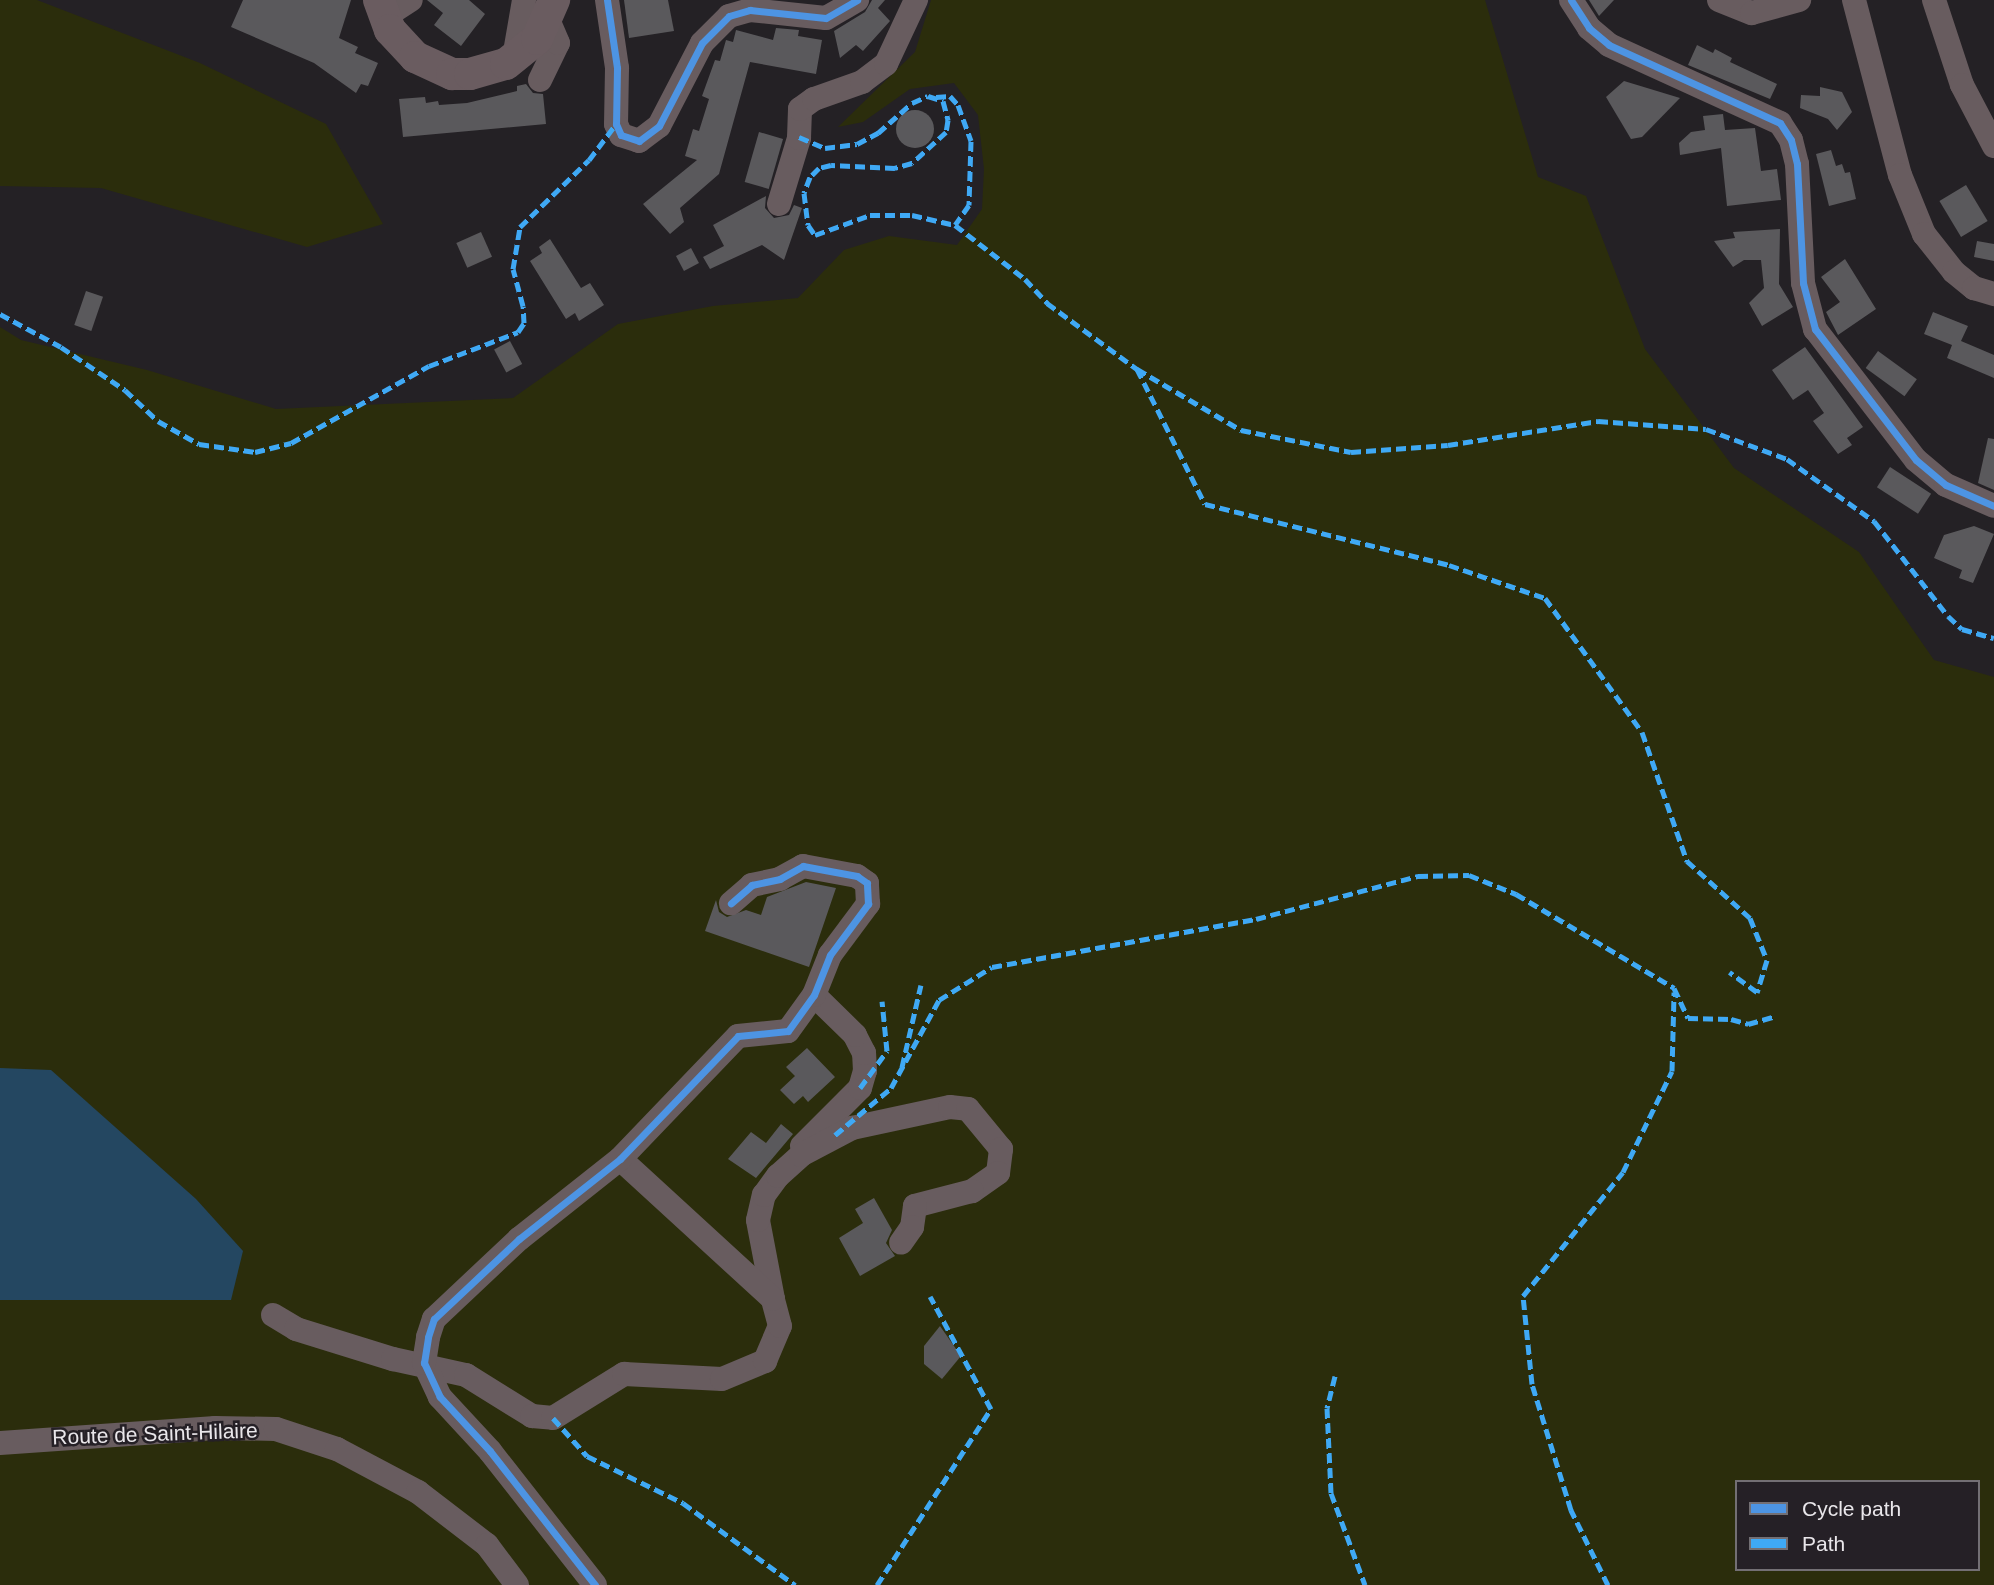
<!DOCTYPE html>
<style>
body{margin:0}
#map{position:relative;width:1994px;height:1585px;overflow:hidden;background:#242125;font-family:Arial,sans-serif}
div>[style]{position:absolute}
.green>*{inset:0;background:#2b2d0c}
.water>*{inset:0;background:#244761}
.building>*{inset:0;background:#5a595c;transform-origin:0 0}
.round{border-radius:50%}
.minor>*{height:24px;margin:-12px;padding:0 12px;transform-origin:12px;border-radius:12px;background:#685c5f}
.major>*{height:32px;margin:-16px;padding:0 16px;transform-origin:16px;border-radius:16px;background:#6a5c60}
.quiet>*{height:5px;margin-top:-2.5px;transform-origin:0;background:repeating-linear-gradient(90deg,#3fa9f5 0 10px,transparent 0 15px)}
.cycleway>*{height:7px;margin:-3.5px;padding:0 3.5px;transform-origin:3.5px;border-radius:3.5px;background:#4d94e3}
span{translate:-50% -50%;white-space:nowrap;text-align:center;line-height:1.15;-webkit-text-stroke:5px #252026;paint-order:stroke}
.street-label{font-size:21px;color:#e9e6ea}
.legend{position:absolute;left:1735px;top:1480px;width:245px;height:91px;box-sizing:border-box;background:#252026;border:2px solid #736f74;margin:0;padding:9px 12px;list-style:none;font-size:21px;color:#e9e6ea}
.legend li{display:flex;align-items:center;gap:14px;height:35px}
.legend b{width:35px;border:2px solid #736f74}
</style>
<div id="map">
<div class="green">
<i style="clip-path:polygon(0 0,37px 0,200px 63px,326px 124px,383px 224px,307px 247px,101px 188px,0 186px)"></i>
<i style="clip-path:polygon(evenodd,931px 0,1485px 0,1538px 177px,1586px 196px,1645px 349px,1734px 468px,1859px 552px,1934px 660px,1994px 677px,1994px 1585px,0 1585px,0 327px,21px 340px,147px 370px,276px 409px,513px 398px,618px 324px,713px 306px,798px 298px,844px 250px,889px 236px,957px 245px,982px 209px,984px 169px,978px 115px,954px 83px,910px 89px,863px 122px,838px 127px,915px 52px,931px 0,1737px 1482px,1978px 1482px,1978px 1569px,1737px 1569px,1737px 1482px)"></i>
</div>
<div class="water">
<i style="clip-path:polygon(0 1068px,51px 1070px,196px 1199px,243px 1251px,231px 1300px,0 1300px)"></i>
</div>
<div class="building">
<i style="clip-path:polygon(243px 0,351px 0,339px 38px,358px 47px,355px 53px,378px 63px,368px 86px,361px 84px,356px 93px,314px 63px,231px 27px)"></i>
<i style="clip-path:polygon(427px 0,469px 0,485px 14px,461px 46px,434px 25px,443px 13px)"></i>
<i style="clip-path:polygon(624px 0,668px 0,674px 31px,629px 38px)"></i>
<i style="clip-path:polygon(872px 0,885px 0,878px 8px,890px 21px,863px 51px,856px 45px,840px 58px,834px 31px,865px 12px)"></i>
<i style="clip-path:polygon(1589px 0,1614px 0,1599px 16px)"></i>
<i style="clip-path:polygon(776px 28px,799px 30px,798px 36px,822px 40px,816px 74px,750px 62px,719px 174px,680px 208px,684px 222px,670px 234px,643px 204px,697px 160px,685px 156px,693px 129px,699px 131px,709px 99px,702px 96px,715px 60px,720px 61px,726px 40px,733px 42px,736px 30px,773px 40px)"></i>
<i style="clip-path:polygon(1697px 45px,1713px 53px,1715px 49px,1732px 58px,1730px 62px,1777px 84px,1770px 99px,1688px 65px)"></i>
<i style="clip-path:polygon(1624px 81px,1680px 98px,1642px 137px,1631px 139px,1606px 97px)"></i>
<i style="clip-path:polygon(526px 84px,533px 93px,543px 94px,546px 124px,403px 137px,399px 99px,425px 97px,426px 103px,438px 101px,439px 105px,467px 103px,517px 91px,517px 86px)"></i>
<i style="clip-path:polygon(1820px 87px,1842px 92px,1852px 112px,1837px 130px,1828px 119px,1800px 108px,1801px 95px,1820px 96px)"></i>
<i class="round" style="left:896px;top:110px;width:38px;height:38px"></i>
<i style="clip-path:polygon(1723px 114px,1725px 130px,1755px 128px,1761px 171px,1777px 169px,1781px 200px,1727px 206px,1721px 148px,1680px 155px,1679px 143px,1691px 132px,1705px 130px,1703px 116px)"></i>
<i style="left:759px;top:132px;width:25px;height:52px;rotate:16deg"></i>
<i style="clip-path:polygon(1831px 150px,1836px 166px,1842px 164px,1845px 173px,1850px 172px,1856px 199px,1829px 206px,1816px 154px)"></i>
<i style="left:1966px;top:185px;width:42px;height:31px;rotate:59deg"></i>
<i style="clip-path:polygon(766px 196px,765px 208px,774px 218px,789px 215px,794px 205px,802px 208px,784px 260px,762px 245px,710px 269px,703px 257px,724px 246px,713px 225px)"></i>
<i style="clip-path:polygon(1780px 229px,1779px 284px,1793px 307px,1762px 326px,1749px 303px,1764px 288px,1761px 260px,1744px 260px,1733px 267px,1714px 241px,1735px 238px,1733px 232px)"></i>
<i style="left:481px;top:232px;width:27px;height:27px;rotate:66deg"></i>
<i style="clip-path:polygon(550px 239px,581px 288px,590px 283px,604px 305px,579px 321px,575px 313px,566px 319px,530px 261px,542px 253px,539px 247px)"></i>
<i style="clip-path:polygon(1977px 241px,1994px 244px,1994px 261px,1974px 257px)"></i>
<i style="left:691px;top:248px;width:17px;height:17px;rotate:62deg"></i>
<i style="clip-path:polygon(1845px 259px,1876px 309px,1838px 335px,1826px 312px,1840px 302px,1821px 277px)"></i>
<i style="left:86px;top:291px;width:18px;height:36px;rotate:19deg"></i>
<i style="clip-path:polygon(1933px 312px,1968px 326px,1961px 341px,1994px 355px,1994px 378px,1947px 358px,1952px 345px,1924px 334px)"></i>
<i style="left:510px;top:341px;width:26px;height:18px;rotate:62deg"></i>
<i style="clip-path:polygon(1805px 347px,1863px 427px,1847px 438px,1852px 445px,1838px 454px,1813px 421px,1824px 413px,1808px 390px,1793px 400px,1772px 370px)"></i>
<i style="left:1878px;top:351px;width:48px;height:21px;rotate:36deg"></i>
<i style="clip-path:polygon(1988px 438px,1994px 439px,1994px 490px,1978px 483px)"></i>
<i style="left:1890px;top:467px;width:49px;height:24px;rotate:33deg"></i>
<i style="clip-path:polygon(1974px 526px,1994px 534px,1973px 583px,1959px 578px,1962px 570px,1934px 558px,1944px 535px)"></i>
<i style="clip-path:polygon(806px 882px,836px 888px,809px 967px,705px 931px,716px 900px,719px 912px,727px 917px,746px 910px,761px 915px,767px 897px)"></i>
<i style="clip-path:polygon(807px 1048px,835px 1077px,808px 1102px,803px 1096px,794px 1104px,780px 1090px,795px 1076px,786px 1067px)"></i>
<i style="clip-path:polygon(781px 1124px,793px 1134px,756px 1178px,728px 1159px,751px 1132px,766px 1143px)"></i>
<i style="clip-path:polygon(874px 1198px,892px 1230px,886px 1243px,895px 1256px,860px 1276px,839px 1238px,863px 1223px,855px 1209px)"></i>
<i style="clip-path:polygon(940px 1326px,961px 1356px,942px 1379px,924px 1364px,924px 1346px)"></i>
</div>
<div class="minor">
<i style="left:607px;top:0;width:69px;rotate:81.6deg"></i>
<i style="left:617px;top:68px;width:56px;rotate:91deg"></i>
<i style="left:616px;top:124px;width:12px;rotate:66deg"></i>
<i style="left:621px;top:135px;width:19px;rotate:18deg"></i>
<i style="left:639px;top:141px;width:25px;rotate:-37deg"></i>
<i style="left:659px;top:126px;width:93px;rotate:-62.6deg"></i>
<i style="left:702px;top:43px;width:38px;rotate:-45deg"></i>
<i style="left:729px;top:16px;width:22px;rotate:-16deg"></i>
<i style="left:750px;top:10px;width:76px;rotate:6deg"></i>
<i style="left:826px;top:18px;width:36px;rotate:-30deg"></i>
<i style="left:1571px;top:0;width:33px;rotate:57deg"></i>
<i style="left:1589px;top:28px;width:26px;rotate:40deg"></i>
<i style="left:1609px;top:45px;width:188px;rotate:24.5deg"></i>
<i style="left:1780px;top:123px;width:20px;rotate:57deg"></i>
<i style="left:1791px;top:140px;width:25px;rotate:76deg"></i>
<i style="left:1797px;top:164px;width:119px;rotate:87.1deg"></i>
<i style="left:1803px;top:283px;width:48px;rotate:75.4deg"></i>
<i style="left:1815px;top:329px;width:165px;rotate:52.4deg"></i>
<i style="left:1916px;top:460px;width:39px;rotate:40deg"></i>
<i style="left:1946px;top:485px;width:52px;rotate:23.6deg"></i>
<i style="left:1719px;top:0;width:35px;rotate:22deg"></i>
<i style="left:1752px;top:13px;width:49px;rotate:-15.5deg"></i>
<i style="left:1854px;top:0;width:181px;rotate:75.3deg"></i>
<i style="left:1900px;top:175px;width:64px;rotate:67.9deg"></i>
<i style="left:1924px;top:234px;width:48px;rotate:51.7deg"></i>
<i style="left:1954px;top:272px;width:26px;rotate:39deg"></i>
<i style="left:1974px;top:288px;width:21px;rotate:17deg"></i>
<i style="left:1934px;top:0;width:89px;rotate:71.8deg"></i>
<i style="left:1962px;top:85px;width:69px;rotate:62.3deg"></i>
<i style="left:383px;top:18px;width:33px;rotate:-33deg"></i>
<i style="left:514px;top:58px;width:59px;rotate:-80.2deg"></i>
<i style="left:540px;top:80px;width:41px;rotate:-64.1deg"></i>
<i style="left:558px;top:43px;width:26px;rotate:-113deg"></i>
<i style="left:779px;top:204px;width:69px;rotate:-73.1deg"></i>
<i style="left:799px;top:138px;width:29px;rotate:-88deg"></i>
<i style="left:800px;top:109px;width:17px;rotate:-36deg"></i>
<i style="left:814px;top:99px;width:51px;rotate:-19.5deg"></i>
<i style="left:862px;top:82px;width:30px;rotate:-37deg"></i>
<i style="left:886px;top:64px;width:71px;rotate:-64.9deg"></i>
<i style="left:802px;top:1146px;width:82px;rotate:-45deg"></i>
<i style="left:860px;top:1088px;width:18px;rotate:-74deg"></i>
<i style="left:865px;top:1071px;width:18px;rotate:-93deg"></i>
<i style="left:864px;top:1053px;width:20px;rotate:-117deg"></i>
<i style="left:855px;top:1035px;width:57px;rotate:-135.7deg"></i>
<i style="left:773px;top:1299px;width:80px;rotate:-100.8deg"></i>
<i style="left:758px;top:1220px;width:26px;rotate:-77deg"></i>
<i style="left:764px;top:1195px;width:24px;rotate:-54deg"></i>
<i style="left:778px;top:1176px;width:31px;rotate:-42deg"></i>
<i style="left:801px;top:1155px;width:58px;rotate:-27.9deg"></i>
<i style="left:852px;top:1128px;width:100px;rotate:-12.1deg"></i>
<i style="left:950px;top:1107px;width:18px;rotate:6deg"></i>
<i style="left:968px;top:1109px;width:52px;rotate:50.5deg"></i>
<i style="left:1001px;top:1149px;width:24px;rotate:97deg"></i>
<i style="left:998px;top:1173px;width:32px;rotate:145deg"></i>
<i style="left:972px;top:1191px;width:59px;rotate:165.3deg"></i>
<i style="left:915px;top:1206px;width:21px;rotate:98deg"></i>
<i style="left:912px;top:1227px;width:19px;rotate:125deg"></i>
<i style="left:273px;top:1315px;width:27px;rotate:31deg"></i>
<i style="left:296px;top:1329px;width:102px;rotate:17.2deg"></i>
<i style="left:393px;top:1359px;width:75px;rotate:12.4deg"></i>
<i style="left:466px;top:1375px;width:78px;rotate:31.8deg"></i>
<i style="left:532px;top:1416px;width:21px;rotate:5deg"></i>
<i style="left:553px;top:1418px;width:84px;rotate:-31.8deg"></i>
<i style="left:624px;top:1374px;width:98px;rotate:2.9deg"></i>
<i style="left:722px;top:1379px;width:47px;rotate:-22.7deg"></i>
<i style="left:765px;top:1361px;width:38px;rotate:-67deg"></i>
<i style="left:780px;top:1326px;width:28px;rotate:-105deg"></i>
<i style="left:773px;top:1299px;width:207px;rotate:-137.5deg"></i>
<i style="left:0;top:1443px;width:216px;rotate:-4deg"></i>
<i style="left:215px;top:1428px;width:61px;rotate:0.9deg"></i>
<i style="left:276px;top:1429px;width:64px;rotate:18.2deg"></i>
<i style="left:337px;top:1449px;width:92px;rotate:28deg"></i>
<i style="left:418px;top:1492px;width:87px;rotate:37.5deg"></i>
<i style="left:487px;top:1545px;width:50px;rotate:53.1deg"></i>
<i style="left:595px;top:1585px;width:170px;rotate:-128.1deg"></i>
<i style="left:490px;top:1451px;width:74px;rotate:-132.8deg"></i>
<i style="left:440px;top:1397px;width:38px;rotate:-115deg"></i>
<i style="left:424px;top:1363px;width:26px;rotate:-81deg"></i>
<i style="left:428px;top:1337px;width:19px;rotate:-72deg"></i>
<i style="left:434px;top:1319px;width:117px;rotate:-43.3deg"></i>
<i style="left:519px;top:1239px;width:129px;rotate:-38.4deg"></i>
<i style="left:620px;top:1159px;width:170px;rotate:-46.2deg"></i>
<i style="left:738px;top:1036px;width:50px;rotate:-5.7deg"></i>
<i style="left:788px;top:1031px;width:44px;rotate:-54.2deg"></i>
<i style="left:814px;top:995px;width:43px;rotate:-68.2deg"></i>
<i style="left:830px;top:955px;width:64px;rotate:-53.3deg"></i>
<i style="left:868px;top:904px;width:21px;rotate:-93deg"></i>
<i style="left:867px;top:883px;width:12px;rotate:-145deg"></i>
<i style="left:857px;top:876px;width:55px;rotate:-169.5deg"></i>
<i style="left:803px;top:866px;width:26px;rotate:151deg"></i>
<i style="left:780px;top:879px;width:29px;rotate:168deg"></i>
<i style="left:752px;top:885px;width:28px;rotate:139deg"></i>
</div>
<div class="major">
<i style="left:379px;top:0;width:32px;rotate:70deg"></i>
<i style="left:390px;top:30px;width:37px;rotate:47deg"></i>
<i style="left:415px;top:57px;width:41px;rotate:24.7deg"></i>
<i style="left:452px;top:74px;width:18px"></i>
<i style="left:470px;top:74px;width:37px;rotate:-16deg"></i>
<i style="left:506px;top:64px;width:40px;rotate:-39deg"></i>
<i style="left:537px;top:39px;width:43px;rotate:-66.4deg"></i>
</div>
<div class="quiet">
<i style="left:936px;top:97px;width:14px;rotate:-4deg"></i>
<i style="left:950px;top:96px;width:12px;rotate:48deg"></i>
<i style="left:958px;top:105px;width:38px;rotate:70deg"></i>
<i style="left:971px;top:141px;width:64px;rotate:91.8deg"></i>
<i style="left:969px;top:205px;width:24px;rotate:125deg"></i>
<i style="left:799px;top:137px;width:28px;rotate:23deg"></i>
<i style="left:825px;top:148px;width:32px;rotate:-7deg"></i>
<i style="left:857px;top:144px;width:24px;rotate:-28deg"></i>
<i style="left:878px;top:133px;width:45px;rotate:-41.4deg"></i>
<i style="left:912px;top:103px;width:17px;rotate:-24deg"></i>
<i style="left:928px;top:96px;width:16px;rotate:18deg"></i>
<i style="left:943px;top:101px;width:20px;rotate:75deg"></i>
<i style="left:948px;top:120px;width:12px;rotate:99deg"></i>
<i style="left:946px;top:132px;width:46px;rotate:137.6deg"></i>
<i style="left:912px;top:163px;width:18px;rotate:164deg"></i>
<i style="left:895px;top:168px;width:64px;rotate:-177.3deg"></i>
<i style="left:831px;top:165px;width:12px;rotate:166deg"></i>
<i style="left:819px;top:168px;width:13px;rotate:135deg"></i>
<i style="left:810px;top:177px;width:17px;rotate:111deg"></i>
<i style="left:804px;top:193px;width:32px;rotate:83deg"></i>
<i style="left:808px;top:225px;width:12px;rotate:55deg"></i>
<i style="left:815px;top:235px;width:59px;rotate:-20deg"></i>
<i style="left:870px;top:215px;width:42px"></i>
<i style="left:912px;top:215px;width:44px;rotate:13.1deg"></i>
<i style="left:955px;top:225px;width:88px;rotate:37.6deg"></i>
<i style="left:1025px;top:279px;width:33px;rotate:47deg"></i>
<i style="left:1047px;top:303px;width:112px;rotate:36.3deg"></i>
<i style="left:1137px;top:369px;width:121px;rotate:30.4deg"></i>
<i style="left:1241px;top:430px;width:112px;rotate:11.3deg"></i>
<i style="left:1351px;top:452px;width:97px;rotate:-4.1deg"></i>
<i style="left:1448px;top:445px;width:152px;rotate:-9.1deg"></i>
<i style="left:1598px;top:421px;width:108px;rotate:4.2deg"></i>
<i style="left:1706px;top:429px;width:86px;rotate:20.3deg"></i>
<i style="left:1787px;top:459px;width:107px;rotate:35.5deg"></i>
<i style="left:1874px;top:521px;width:120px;rotate:52.1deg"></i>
<i style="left:1948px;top:616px;width:19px;rotate:43deg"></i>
<i style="left:1962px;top:629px;width:33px;rotate:16deg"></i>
<i style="left:0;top:314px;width:69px;rotate:28.4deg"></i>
<i style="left:61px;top:347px;width:77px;rotate:33.9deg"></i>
<i style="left:125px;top:390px;width:45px;rotate:43.2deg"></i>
<i style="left:158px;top:421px;width:47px;rotate:29.3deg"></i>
<i style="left:199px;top:444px;width:57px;rotate:8.1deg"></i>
<i style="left:255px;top:452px;width:37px;rotate:-14deg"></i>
<i style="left:291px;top:443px;width:158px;rotate:-29.2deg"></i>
<i style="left:429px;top:366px;width:95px;rotate:-20.9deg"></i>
<i style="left:518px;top:332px;width:11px;rotate:-56deg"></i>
<i style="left:524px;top:323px;width:17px;rotate:-93deg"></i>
<i style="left:523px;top:306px;width:38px;rotate:-105deg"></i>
<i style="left:513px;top:269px;width:43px;rotate:-80.5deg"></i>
<i style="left:520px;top:227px;width:96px;rotate:-44.2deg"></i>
<i style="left:589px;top:160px;width:45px;rotate:-53.1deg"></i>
<i style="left:1137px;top:369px;width:151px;rotate:63.3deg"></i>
<i style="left:1205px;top:504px;width:252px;rotate:14deg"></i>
<i style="left:1449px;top:565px;width:102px;rotate:19deg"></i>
<i style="left:1545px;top:598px;width:165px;rotate:54.1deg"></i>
<i style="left:1642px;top:732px;width:137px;rotate:70.8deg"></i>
<i style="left:1687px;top:861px;width:85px;rotate:42.1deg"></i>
<i style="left:1750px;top:918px;width:45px;rotate:68deg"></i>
<i style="left:1767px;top:960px;width:34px;rotate:107deg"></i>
<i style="left:1757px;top:992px;width:34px;rotate:-144deg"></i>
<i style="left:902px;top:1067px;width:84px;rotate:-77deg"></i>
<i style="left:860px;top:1088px;width:46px;rotate:-53.9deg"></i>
<i style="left:887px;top:1051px;width:50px;rotate:-95.7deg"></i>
<i style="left:835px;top:1135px;width:73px;rotate:-40deg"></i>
<i style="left:891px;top:1088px;width:100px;rotate:-61.4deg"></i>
<i style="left:939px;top:1000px;width:62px;rotate:-31.9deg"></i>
<i style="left:992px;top:967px;width:268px;rotate:-10.3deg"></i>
<i style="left:1256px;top:919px;width:168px;rotate:-14.9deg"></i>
<i style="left:1418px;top:876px;width:51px;rotate:-1.1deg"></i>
<i style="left:1469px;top:875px;width:51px;rotate:22deg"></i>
<i style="left:1516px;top:894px;width:184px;rotate:30.7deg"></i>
<i style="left:1674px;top:988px;width:33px;rotate:65deg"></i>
<i style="left:1688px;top:1018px;width:43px;rotate:1.3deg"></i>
<i style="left:1731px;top:1019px;width:18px;rotate:16deg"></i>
<i style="left:1748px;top:1024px;width:29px;rotate:-16deg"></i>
<i style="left:1335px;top:1376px;width:33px;rotate:104deg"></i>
<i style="left:1327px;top:1408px;width:85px;rotate:87.3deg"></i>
<i style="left:1331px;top:1493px;width:98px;rotate:69.7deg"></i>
<i style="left:553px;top:1418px;width:51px;rotate:48.2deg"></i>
<i style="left:587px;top:1456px;width:107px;rotate:26.1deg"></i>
<i style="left:683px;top:1503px;width:139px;rotate:36.2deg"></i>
<i style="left:877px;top:1585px;width:210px;rotate:-57.1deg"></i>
<i style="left:991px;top:1409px;width:128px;rotate:-118.4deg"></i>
<i style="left:1608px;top:1585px;width:84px;rotate:-116.3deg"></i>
<i style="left:1571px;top:1510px;width:132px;rotate:-107.2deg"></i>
<i style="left:1532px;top:1384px;width:88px;rotate:-95.8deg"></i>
<i style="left:1523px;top:1296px;width:159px;rotate:-51.1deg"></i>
<i style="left:1623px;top:1172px;width:112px;rotate:-64.1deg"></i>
<i style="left:1672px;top:1071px;width:79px;rotate:-88.5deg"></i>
</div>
<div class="cycleway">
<i style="left:607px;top:0;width:69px;rotate:81.6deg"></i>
<i style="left:617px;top:68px;width:56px;rotate:91deg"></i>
<i style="left:616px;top:124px;width:12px;rotate:66deg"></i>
<i style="left:621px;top:135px;width:19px;rotate:18deg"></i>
<i style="left:639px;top:141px;width:25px;rotate:-37deg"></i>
<i style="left:659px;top:126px;width:93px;rotate:-62.6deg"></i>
<i style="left:702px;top:43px;width:38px;rotate:-45deg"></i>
<i style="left:729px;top:16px;width:22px;rotate:-16deg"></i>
<i style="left:750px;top:10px;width:76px;rotate:6deg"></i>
<i style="left:826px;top:18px;width:36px;rotate:-30deg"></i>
<i style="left:1571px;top:0;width:33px;rotate:57deg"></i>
<i style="left:1589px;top:28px;width:26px;rotate:40deg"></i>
<i style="left:1609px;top:45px;width:188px;rotate:24.5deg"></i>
<i style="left:1780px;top:123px;width:20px;rotate:57deg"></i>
<i style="left:1791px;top:140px;width:25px;rotate:76deg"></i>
<i style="left:1797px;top:164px;width:119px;rotate:87.1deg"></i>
<i style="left:1803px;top:283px;width:48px;rotate:75.4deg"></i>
<i style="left:1815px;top:329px;width:165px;rotate:52.4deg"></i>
<i style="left:1916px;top:460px;width:39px;rotate:40deg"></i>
<i style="left:1946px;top:485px;width:52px;rotate:23.6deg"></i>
<i style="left:595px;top:1585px;width:170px;rotate:-128.1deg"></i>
<i style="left:490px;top:1451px;width:74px;rotate:-132.8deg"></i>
<i style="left:440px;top:1397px;width:38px;rotate:-115deg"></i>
<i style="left:424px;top:1363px;width:26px;rotate:-81deg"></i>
<i style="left:428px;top:1337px;width:19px;rotate:-72deg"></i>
<i style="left:434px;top:1319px;width:117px;rotate:-43.3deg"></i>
<i style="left:519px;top:1239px;width:129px;rotate:-38.4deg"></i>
<i style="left:620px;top:1159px;width:170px;rotate:-46.2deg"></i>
<i style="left:738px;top:1036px;width:50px;rotate:-5.7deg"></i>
<i style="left:788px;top:1031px;width:44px;rotate:-54.2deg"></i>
<i style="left:814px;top:995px;width:43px;rotate:-68.2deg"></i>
<i style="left:830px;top:955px;width:64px;rotate:-53.3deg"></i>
<i style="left:868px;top:904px;width:21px;rotate:-93deg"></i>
<i style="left:867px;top:883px;width:12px;rotate:-145deg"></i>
<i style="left:857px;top:876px;width:55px;rotate:-169.5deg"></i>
<i style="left:803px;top:866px;width:26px;rotate:151deg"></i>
<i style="left:780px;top:879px;width:29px;rotate:168deg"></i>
<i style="left:752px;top:885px;width:28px;rotate:139deg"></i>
</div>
<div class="street-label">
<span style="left:155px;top:1434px;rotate:-2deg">Route de Saint-Hilaire</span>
</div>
<ul class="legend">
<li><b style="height:9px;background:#4d94e3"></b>Cycle path</li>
<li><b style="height:9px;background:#3fa9f5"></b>Path</li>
</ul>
</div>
